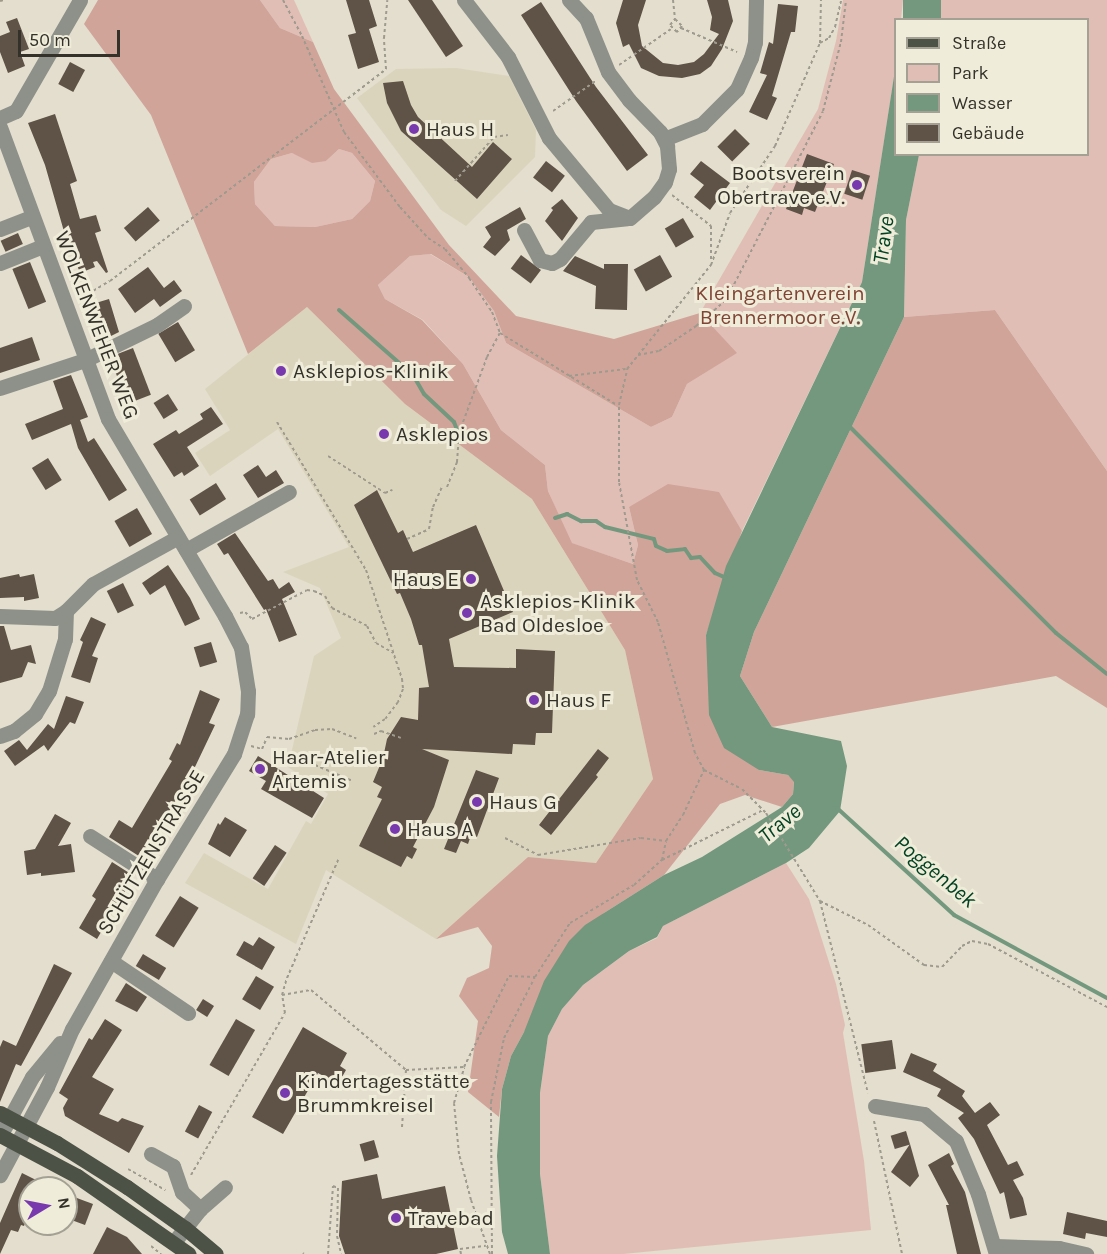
<!DOCTYPE html>
<meta charset="utf-8">
<style>
body{margin:0}
#map{position:relative;width:1107px;height:1254px;overflow:hidden;background:#e3decd;font-family:Karla,sans-serif}
div>[style]{position:absolute}
.built>*{inset:0;background:#dbd4bc}
.green>*{inset:0;background:#e1beb5}
.forest>*{inset:0;background:#d1a499}
.water>*{inset:0;background:#73987e;transform-origin:0 0}
.stream>*{height:4px;margin:-2px;padding:0 2px;transform-origin:2px;border-radius:2px;background:#73987e}
.building>*{inset:0;background:#5f5247;transform-origin:0 0}
.path>*{height:2px;margin-top:-1px;transform-origin:0;background:repeating-linear-gradient(90deg,#9e9a8d 0 3px,transparent 0 6px)}
.minor>*{height:15px;margin:-7.5px;padding:0 7.5px;transform-origin:7.5px;border-radius:7.5px;background:#8e918a}
.major>*{height:15px;margin:-7.5px;padding:0 7.5px;transform-origin:7.5px;border-radius:7.5px;background:#4d5246}
.dots>*{width:16px;height:16px;translate:-50% -50%;box-sizing:border-box;border:3px solid #f0ecda;border-radius:50%}
span{translate:-50% -50%;white-space:nowrap;text-align:center;line-height:1.15;-webkit-text-stroke:6px #f0ecda;paint-order:stroke}
.poi-label{font-size:21px;color:#33312a}
.left{translate:0 -50%;text-align:left}
.right{translate:-100% -50%;text-align:right}
.park-label{font-size:21px;color:#804435}
.street-label{font-size:21px;color:#33312a}
.water-label{font-size:22px;color:#004321;font-style:italic}
.legend{position:absolute;left:894px;top:18px;width:195px;height:138px;box-sizing:border-box;background:#f0ecda;border:2px solid #a4a194;margin:0;padding:8px 10px;list-style:none;font-size:18px;color:#33312a}
.legend li{display:flex;align-items:center;gap:12px;height:30px}
.legend b{width:30px;border:2px solid #a4a194}
.north{position:absolute;left:18px;top:1176px;width:60px;height:60px;box-sizing:border-box;background:#f0ecda;border:2px solid #a4a194;border-radius:50%;rotate:80deg;font-size:16px;font-weight:700;line-height:24px;text-align:center;color:#33312a}
.north::after{content:'';display:block;margin:auto;width:21px;height:27px;background:#7939ae;clip-path:polygon(50% 0,100% 100%,50% 72%,0 100%)}
.scale{position:absolute;left:18px;top:30px;width:102px;height:27px;box-sizing:border-box;border:3px solid #33312a;border-top:0;padding-left:8px;font-size:18px;line-height:21px;white-space:nowrap;color:#33312a;-webkit-text-stroke:4px #f0ecda;paint-order:stroke}
</style>
<div id="map">
<div class="built">
<i style="clip-path:polygon(456px 68px,509px 76px,536px 130px,535px 157px,466px 226px,441px 210px,357px 98px,396px 69px)"></i>
<i style="clip-path:polygon(307px 307px,405px 404px,532px 499px,625px 650px,653px 779px,596px 863px,528px 857px,436px 939px,326px 870px,296px 944px,185px 883px,204px 853px,268px 889px,306px 821px,311px 824px,328px 794px,288px 767px,314px 656px,341px 638px,320px 588px,283px 572px,349px 547px,278px 429px,210px 476px,195px 453px,230px 430px,205px 389px)"></i>
</div>
<div class="green">
<i style="clip-path:polygon(260px 0,294px 0,313px 42px,280px 28px)"></i>
<i style="clip-path:polygon(843px 0,903px 0,901px 19px,896px 20px,895px 71px,862px 282px,742px 531px,718px 492px,629px 507px,638px 545px,633px 564px,571px 543px,548px 491px,545px 465px,501px 430px,463px 364px,423px 320px,385px 299px,378px 285px,410px 256px,430px 254px,469px 277px,494px 311px,506px 343px,651px 427px,672px 417px,687px 384px,736px 353px,700px 313px,818px 109px,836px 41px)"></i>
<i style="clip-path:polygon(941px 0,1107px 0,1107px 471px,995px 310px,904px 317px,906px 220px,919px 155px,1088px 154px,1088px 20px,940px 19px)"></i>
<i style="clip-path:polygon(339px 149px,352px 153px,375px 181px,370px 201px,352px 219px,315px 227px,275px 226px,255px 204px,254px 182px,271px 159px,292px 153px,326px 161px)"></i>
<i style="clip-path:polygon(786px 863px,809px 899px,836px 984px,845px 1025px,843px 1033px,864px 1161px,871px 1230px,623px 1254px,550px 1254px,540px 1174px,540px 1093px,548px 1036px,562px 1009px,583px 985px,629px 951px,657px 938px,663px 926px)"></i>
</div>
<div class="forest">
<i style="clip-path:polygon(evenodd,98px 0,260px 0,280px 28px,313px 42px,334px 89px,449px 245px,516px 316px,614px 339px,700px 313px,737px 353px,687px 384px,672px 417px,651px 427px,506px 343px,494px 311px,469px 277px,431px 254px,410px 256px,378px 285px,385px 299px,422px 320px,463px 364px,501px 430px,545px 465px,548px 491px,572px 543px,633px 564px,638px 545px,629px 507px,668px 484px,719px 492px,742px 531px,706px 635px,759px 770px,788px 775px,794px 781px,793px 794px,782px 807px,745px 795px,720px 804px,664px 875px,604px 913px,524px 1032px,511px 1056px,502px 1089px,499px 1117px,468px 1092px,478px 1021px,459px 996px,467px 978px,489px 968px,492px 946px,478px 927px,436px 939px,528px 857px,596px 863px,653px 779px,625px 650px,532px 499px,405px 404px,307px 307px,248px 354px,151px 115px,84px 24px,98px 0,339px 149px,352px 153px,375px 181px,370px 201px,352px 219px,315px 227px,275px 226px,255px 204px,254px 182px,271px 159px,292px 153px,312px 163px,326px 161px,339px 149px)"></i>
<i style="clip-path:polygon(995px 310px,1107px 471px,1107px 708px,1056px 676px,772px 727px,740px 676px,754px 632px,904px 317px)"></i>
</div>
<div class="water">
<i style="left:903px;top:0;width:38px;height:19px"></i>
<i style="clip-path:polygon(895px 70px,896px 154px,919px 155px,906px 220px,904px 317px,754px 632px,740px 676px,772px 727px,841px 741px,847px 766px,840px 811px,809px 848px,786px 863px,663px 926px,657px 937px,629px 951px,583px 985px,562px 1009px,548px 1036px,540px 1093px,540px 1174px,550px 1254px,508px 1254px,502px 1232px,497px 1156px,502px 1089px,511px 1056px,524px 1032px,544px 981px,569px 941px,585px 925px,664px 875px,702px 857px,782px 807px,793px 794px,794px 782px,788px 775px,759px 770px,724px 748px,709px 715px,706px 635px,726px 566px,862px 282px)"></i>
</div>
<div class="stream">
<i style="left:339px;top:310px;width:98px;rotate:41.3deg"></i>
<i style="left:413px;top:375px;width:22px;rotate:60deg"></i>
<i style="left:424px;top:394px;width:41px;rotate:43deg"></i>
<i style="left:454px;top:422px;width:9px;rotate:69deg"></i>
<i style="left:457px;top:430px;width:12px;rotate:31deg"></i>
<i style="left:848px;top:425px;width:294px;rotate:45deg"></i>
<i style="left:1056px;top:633px;width:65px;rotate:38.8deg"></i>
<i style="left:555px;top:518px;width:13px;rotate:-18deg"></i>
<i style="left:567px;top:514px;width:16px;rotate:27deg"></i>
<i style="left:581px;top:521px;width:15px"></i>
<i style="left:596px;top:521px;width:11px;rotate:34deg"></i>
<i style="left:605px;top:527px;width:50px;rotate:13.8deg"></i>
<i style="left:654px;top:539px;width:7px;rotate:74deg"></i>
<i style="left:656px;top:546px;width:12px;rotate:24deg"></i>
<i style="left:667px;top:551px;width:18px;rotate:-6deg"></i>
<i style="left:685px;top:549px;width:11px;rotate:56deg"></i>
<i style="left:691px;top:558px;width:9px;rotate:-6deg"></i>
<i style="left:700px;top:557px;width:22px;rotate:47deg"></i>
<i style="left:715px;top:573px;width:12px;rotate:24deg"></i>
<i style="left:837px;top:808px;width:159px;rotate:42.4deg"></i>
<i style="left:954px;top:915px;width:174px;rotate:28.5deg"></i>
</div>
<div class="building">
<i style="clip-path:polygon(346px 0,369px 0,377px 26px,369px 29px,379px 62px,358px 69px,348px 35px,356px 33px)"></i>
<i style="clip-path:polygon(408px 0,432px 0,463px 46px,446px 57px)"></i>
<i style="clip-path:polygon(623px 0,646px 0,638px 25px,642px 46px,663px 63px,678px 65px,694px 62px,704px 54px,719px 34px,710px 30px,712px 17px,707px 0,728px 0,733px 21px,722px 49px,711px 66px,700px 74px,682px 78px,659px 76px,641px 68px,629px 44px,623px 47px,616px 23px)"></i>
<i style="clip-path:polygon(541px 2px,596px 87px,648px 155px,627px 171px,576px 101px,521px 15px)"></i>
<i style="clip-path:polygon(778px 4px,798px 6px,795px 32px,791px 32px,772px 96px,777px 98px,767px 120px,749px 112px,767px 75px,760px 73px,769px 42px,773px 44px)"></i>
<i style="clip-path:polygon(17px 18px,29px 49px,20px 52px,25px 66px,8px 73px,0 52px,0 36px,10px 32px,6px 22px)"></i>
<i style="left:70px;top:62px;width:17px;height:25px;rotate:28deg"></i>
<i style="clip-path:polygon(403px 81px,411px 105px,418px 117px,472px 167px,493px 142px,512px 159px,477px 199px,401px 131px,387px 103px,383px 83px)"></i>
<i style="clip-path:polygon(55px 114px,77px 181px,70px 184px,80px 219px,96px 215px,101px 231px,95px 233px,108px 272px,106px 273px,97px 261px,93px 262px,95px 267px,80px 273px,71px 249px,69px 249px,45px 165px,28px 123px)"></i>
<i style="left:735px;top:129px;width:21px;height:25px;rotate:45deg"></i>
<i style="clip-path:polygon(807px 154px,834px 164px,815px 212px,804px 208px,802px 215px,786px 209px)"></i>
<i style="left:546px;top:161px;width:24px;height:21px;rotate:38deg"></i>
<i style="clip-path:polygon(701px 161px,730px 183px,710px 210px,694px 197px,704px 185px,690px 174px)"></i>
<i style="left:852px;top:170px;width:19px;height:25px;rotate:18deg"></i>
<i style="clip-path:polygon(562px 199px,578px 218px,562px 241px,545px 221px,553px 210px,551px 208px)"></i>
<i style="left:148px;top:207px;width:18px;height:32px;rotate:49deg"></i>
<i style="clip-path:polygon(520px 207px,526px 219px,507px 230px,510px 240px,495px 256px,483px 247px,491px 237px,485px 227px)"></i>
<i style="left:683px;top:218px;width:22px;height:21px;rotate:60deg"></i>
<i style="left:18px;top:233px;width:12px;height:19px;rotate:66deg"></i>
<i style="left:521px;top:255px;width:25px;height:17px;rotate:37deg"></i>
<i style="left:660px;top:255px;width:25px;height:30px;rotate:61deg"></i>
<i style="clip-path:polygon(575px 256px,604px 269px,604px 264px,628px 264px,627px 310px,595px 309px,596px 286px,563px 271px)"></i>
<i style="left:30px;top:262px;width:43px;height:19px;rotate:68deg"></i>
<i style="clip-path:polygon(148px 267px,164px 288px,174px 280px,182px 291px,160px 307px,154px 299px,135px 313px,118px 289px)"></i>
<i style="clip-path:polygon(109px 299px,119px 332px,103px 340px,102px 337px,99px 338px,89px 305px)"></i>
<i style="left:178px;top:322px;width:33px;height:23px;rotate:59deg"></i>
<i style="clip-path:polygon(32px 337px,40px 360px,0 373px,0 348px)"></i>
<i style="left:133px;top:348px;width:50px;height:25px;rotate:69deg"></i>
<i style="clip-path:polygon(71px 375px,88px 417px,80px 420px,88px 442px,94px 438px,127px 490px,109px 501px,78px 448px,71px 424px,32px 440px,25px 424px,63px 409px,53px 381px)"></i>
<i style="left:168px;top:394px;width:19px;height:17px;rotate:58deg"></i>
<i style="clip-path:polygon(211px 407px,223px 424px,187px 447px,199px 466px,184px 476px,182px 472px,174px 477px,153px 444px,176px 430px,179px 434px,203px 419px,200px 414px)"></i>
<i style="left:48px;top:458px;width:26px;height:19px;rotate:58deg"></i>
<i style="clip-path:polygon(258px 465px,266px 477px,276px 470px,284px 483px,258px 498px,243px 475px)"></i>
<i style="left:216px;top:483px;width:19px;height:31px;rotate:58deg"></i>
<i style="clip-path:polygon(377px 490px,398px 533px,403px 530px,413px 552px,476px 525px,513px 612px,449px 639px,454px 667px,516px 668px,516px 649px,555px 651px,552px 733px,536px 733px,535px 745px,513px 744px,512px 754px,422px 749px,449px 760px,434px 807px,413px 847px,417px 849px,412px 859px,407px 856px,401px 867px,359px 846px,382px 799px,377px 797px,382px 787px,373px 782px,383px 758px,387px 739px,401px 717px,418px 720px,419px 688px,429px 687px,422px 645px,419px 645px,411px 619px,400px 593px,397px 594px,354px 505px)"></i>
<i style="left:137px;top:508px;width:30px;height:26px;rotate:60deg"></i>
<i style="clip-path:polygon(235px 533px,268px 581px,273px 579px,279px 589px,289px 582px,295px 592px,282px 599px,297px 635px,279px 642px,266px 609px,264px 610px,228px 553px,224px 555px,217px 544px)"></i>
<i style="clip-path:polygon(168px 565px,190px 598px,200px 619px,185px 626px,165px 585px,150px 595px,142px 583px)"></i>
<i style="clip-path:polygon(19px 574px,20px 577px,34px 574px,39px 598px,24px 601px,24px 597px,0 598px,0 578px)"></i>
<i style="left:123px;top:583px;width:25px;height:18px;rotate:64deg"></i>
<i style="clip-path:polygon(91px 617px,106px 624px,92px 656px,98px 658px,90px 683px,71px 677px,83px 642px,80px 640px)"></i>
<i style="clip-path:polygon(0 626px,4px 626px,11px 650px,31px 645px,36px 664px,28px 662px,22px 677px,0 683px)"></i>
<i style="left:211px;top:642px;width:21px;height:18px;rotate:73deg"></i>
<i style="clip-path:polygon(200px 690px,220px 699px,209px 723px,215px 725px,194px 769px,142px 858px,109px 837px,119px 820px,132px 828px,172px 761px,169px 759px,177px 743px,180px 745px)"></i>
<i style="clip-path:polygon(66px 696px,84px 702px,75px 724px,70px 722px,48px 751px,44px 745px,15px 766px,4px 751px,19px 740px,27px 750px,48px 724px,54px 729px)"></i>
<i style="clip-path:polygon(598px 749px,609px 758px,596px 775px,598px 777px,551px 835px,539px 825px)"></i>
<i style="clip-path:polygon(258px 756px,324px 798px,312px 818px,261px 789px,266px 781px,249px 771px)"></i>
<i style="clip-path:polygon(476px 770px,499px 778px,477px 837px,471px 835px,468px 844px,461px 841px,456px 853px,444px 849px)"></i>
<i style="clip-path:polygon(55px 814px,71px 823px,58px 846px,71px 844px,75px 872px,41px 876px,41px 873px,27px 875px,24px 851px,35px 849px)"></i>
<i style="clip-path:polygon(225px 817px,247px 830px,230px 857px,208px 844px,218px 823px,220px 825px)"></i>
<i style="left:275px;top:845px;width:14px;height:40px;rotate:34deg"></i>
<i style="clip-path:polygon(112px 862px,134px 876px,97px 939px,79px 928px,96px 899px,92px 896px)"></i>
<i style="left:180px;top:896px;width:22px;height:47px;rotate:32deg"></i>
<i style="clip-path:polygon(259px 937px,275px 947px,262px 970px,236px 955px,244px 941px,253px 946px)"></i>
<i style="left:143px;top:954px;width:27px;height:14px;rotate:31deg"></i>
<i style="clip-path:polygon(54px 964px,72px 973px,21px 1066px,16px 1064px,0 1102px,0 1047px,3px 1040px,16px 1046px)"></i>
<i style="left:256px;top:976px;width:21px;height:27px;rotate:31deg"></i>
<i style="clip-path:polygon(126px 983px,147px 997px,137px 1012px,115px 1001px)"></i>
<i style="left:203px;top:999px;width:13px;height:13px;rotate:32deg"></i>
<i style="clip-path:polygon(105px 1019px,122px 1030px,92px 1077px,114px 1089px,99px 1114px,118px 1122px,122px 1118px,144px 1126px,129px 1153px,65px 1116px,63px 1108px,68px 1099px,59px 1093px,89px 1038px,92px 1040px)"></i>
<i style="left:236px;top:1019px;width:22px;height:53px;rotate:30deg"></i>
<i style="clip-path:polygon(303px 1027px,347px 1053px,340px 1066px,346px 1070px,338px 1084px,318px 1073px,283px 1134px,252px 1117px)"></i>
<i style="left:892px;top:1040px;width:29px;height:31px;rotate:82deg"></i>
<i style="clip-path:polygon(911px 1053px,937px 1064px,933px 1071px,965px 1091px,962px 1096px,975px 1113px,990px 1102px,1000px 1115px,987px 1125px,1008px 1165px,1017px 1161px,1024px 1175px,1013px 1180px,1023px 1198px,1027px 1215px,1010px 1219px,1004px 1192px,1000px 1194px,974px 1139px,958px 1118px,964px 1113px,937px 1096px,941px 1089px,903px 1072px)"></i>
<i style="left:199px;top:1105px;width:15px;height:30px;rotate:28deg"></i>
<i style="left:906px;top:1131px;width:14px;height:16px;rotate:73deg"></i>
<i style="left:374px;top:1140px;width:18px;height:15px;rotate:74deg"></i>
<i style="clip-path:polygon(910px 1144px,919px 1176px,910px 1187px,891px 1172px)"></i>
<i style="clip-path:polygon(949px 1153px,954px 1164px,951px 1166px,965px 1192px,981px 1254px,957px 1254px,946px 1205px,949px 1205px,928px 1165px)"></i>
<i style="clip-path:polygon(22px 1173px,52px 1188px,30px 1188px,30px 1210px,24px 1226px,21px 1225px,18px 1232px,11px 1230px,0 1254px,0 1223px)"></i>
<i style="clip-path:polygon(377px 1174px,382px 1199px,445px 1186px,458px 1249px,436px 1254px,345px 1254px,339px 1236px,342px 1181px)"></i>
<i style="clip-path:polygon(66px 1194px,93px 1204px,85px 1225px,66px 1218px)"></i>
<i style="clip-path:polygon(1067px 1212px,1107px 1221px,1107px 1237px,1086px 1233px,1085px 1239px,1063px 1234px)"></i>
<i style="clip-path:polygon(107px 1227px,127px 1237px,142px 1254px,93px 1254px)"></i>
</div>
<div class="path">
<i style="left:283px;top:0;width:41px;rotate:62.2deg"></i>
<i style="left:302px;top:36px;width:105px;rotate:66.4deg"></i>
<i style="left:344px;top:132px;width:94px;rotate:53.3deg"></i>
<i style="left:400px;top:207px;width:42px;rotate:47.9deg"></i>
<i style="left:428px;top:238px;width:20px;rotate:33deg"></i>
<i style="left:445px;top:249px;width:38px;rotate:50deg"></i>
<i style="left:469px;top:278px;width:41px;rotate:55.9deg"></i>
<i style="left:492px;top:312px;width:22px;rotate:69deg"></i>
<i style="left:500px;top:333px;width:137px;rotate:31.6deg"></i>
<i style="left:673px;top:0;width:19px;rotate:84deg"></i>
<i style="left:675px;top:19px;width:10px;rotate:45deg"></i>
<i style="left:682px;top:26px;width:8px;rotate:130deg"></i>
<i style="left:677px;top:32px;width:10px;rotate:-135deg"></i>
<i style="left:670px;top:25px;width:8px;rotate:-50deg"></i>
<i style="left:0;top:1px;width:4px;rotate:-14deg"></i>
<i style="left:681px;top:28px;width:61px;rotate:23.2deg"></i>
<i style="left:820px;top:43px;width:10px;rotate:-29deg"></i>
<i style="left:829px;top:38px;width:13px;rotate:-61deg"></i>
<i style="left:835px;top:27px;width:28px;rotate:-77deg"></i>
<i style="left:619px;top:65px;width:63px;rotate:-34.7deg"></i>
<i style="left:553px;top:111px;width:54px;rotate:-35.2deg"></i>
<i style="left:455px;top:181px;width:59px;rotate:-48.4deg"></i>
<i style="left:494px;top:137px;width:14px;rotate:-8deg"></i>
<i style="left:672px;top:195px;width:50px;rotate:38.5deg"></i>
<i style="left:711px;top:226px;width:35px;rotate:90deg"></i>
<i style="left:78px;top:300px;width:37px;rotate:-31deg"></i>
<i style="left:110px;top:281px;width:348px;rotate:-37.5deg"></i>
<i style="left:386px;top:69px;width:31px;rotate:-94deg"></i>
<i style="left:384px;top:38px;width:38px;rotate:-85deg"></i>
<i style="left:638px;top:355px;width:21px;rotate:-11deg"></i>
<i style="left:659px;top:351px;width:45px;rotate:-34deg"></i>
<i style="left:696px;top:326px;width:40px;rotate:-41deg"></i>
<i style="left:726px;top:300px;width:212px;rotate:-62.8deg"></i>
<i style="left:823px;top:111px;width:71px;rotate:-75.4deg"></i>
<i style="left:841px;top:42px;width:42px;rotate:-83.2deg"></i>
<i style="left:569px;top:376px;width:57px;rotate:-7deg"></i>
<i style="left:277px;top:422px;width:173px;rotate:59deg"></i>
<i style="left:366px;top:570px;width:115px;rotate:71.7deg"></i>
<i style="left:402px;top:679px;width:10px;rotate:84deg"></i>
<i style="left:403px;top:689px;width:14px;rotate:111deg"></i>
<i style="left:398px;top:702px;width:21px;rotate:127deg"></i>
<i style="left:385px;top:719px;width:14px;rotate:146deg"></i>
<i style="left:328px;top:456px;width:68px;rotate:33deg"></i>
<i style="left:385px;top:493px;width:8px;rotate:-23deg"></i>
<i style="left:447px;top:487px;width:27px;rotate:-68deg"></i>
<i style="left:457px;top:462px;width:29px;rotate:-86deg"></i>
<i style="left:459px;top:433px;width:81px;rotate:-69.8deg"></i>
<i style="left:487px;top:357px;width:27px;rotate:-62deg"></i>
<i style="left:407px;top:539px;width:24px;rotate:-24deg"></i>
<i style="left:429px;top:529px;width:22px;rotate:-80deg"></i>
<i style="left:433px;top:507px;width:24px;rotate:-66deg"></i>
<i style="left:240px;top:613px;width:5px;rotate:-11deg"></i>
<i style="left:245px;top:612px;width:10px;rotate:45deg"></i>
<i style="left:252px;top:619px;width:62px;rotate:-27.8deg"></i>
<i style="left:307px;top:590px;width:7px;rotate:8deg"></i>
<i style="left:314px;top:591px;width:12px;rotate:24deg"></i>
<i style="left:325px;top:596px;width:14px;rotate:60deg"></i>
<i style="left:332px;top:608px;width:39px;rotate:27deg"></i>
<i style="left:367px;top:626px;width:19px;rotate:62deg"></i>
<i style="left:376px;top:643px;width:20px;rotate:30deg"></i>
<i style="left:374px;top:734px;width:8px;rotate:-23deg"></i>
<i style="left:381px;top:731px;width:21px;rotate:19deg"></i>
<i style="left:251px;top:746px;width:11px;rotate:15deg"></i>
<i style="left:262px;top:749px;width:13px;rotate:-67deg"></i>
<i style="left:267px;top:737px;width:22px;rotate:5deg"></i>
<i style="left:289px;top:739px;width:28px;rotate:-19deg"></i>
<i style="left:315px;top:730px;width:17px;rotate:-3deg"></i>
<i style="left:332px;top:729px;width:26px;rotate:21deg"></i>
<i style="left:315px;top:765px;width:39px;rotate:23deg"></i>
<i style="left:704px;top:770px;width:42px;rotate:26.6deg"></i>
<i style="left:742px;top:789px;width:34px;rotate:45deg"></i>
<i style="left:766px;top:813px;width:103px;rotate:58.5deg"></i>
<i style="left:820px;top:901px;width:198px;rotate:76deg"></i>
<i style="left:505px;top:838px;width:37px;rotate:27deg"></i>
<i style="left:538px;top:855px;width:104px;rotate:-9.4deg"></i>
<i style="left:641px;top:838px;width:25px;rotate:7deg"></i>
<i style="left:662px;top:860px;width:19px;rotate:-78deg"></i>
<i style="left:666px;top:841px;width:31px;rotate:-57deg"></i>
<i style="left:683px;top:815px;width:50px;rotate:-65deg"></i>
<i style="left:704px;top:770px;width:19px;rotate:-118deg"></i>
<i style="left:695px;top:753px;width:136px;rotate:-105.8deg"></i>
<i style="left:658px;top:622px;width:47px;rotate:-116.6deg"></i>
<i style="left:637px;top:580px;width:100px;rotate:-100.4deg"></i>
<i style="left:619px;top:482px;width:77px;rotate:-90deg"></i>
<i style="left:619px;top:405px;width:37px;rotate:-77deg"></i>
<i style="left:627px;top:369px;width:134px;rotate:-51.1deg"></i>
<i style="left:711px;top:265px;width:55px;rotate:-69.9deg"></i>
<i style="left:730px;top:213px;width:81px;rotate:-56.1deg"></i>
<i style="left:775px;top:146px;width:112px;rotate:-66.4deg"></i>
<i style="left:820px;top:43px;width:43px;rotate:-88.7deg"></i>
<i style="left:820px;top:901px;width:54px;rotate:26.6deg"></i>
<i style="left:868px;top:925px;width:69px;rotate:35.5deg"></i>
<i style="left:924px;top:965px;width:18px;rotate:6deg"></i>
<i style="left:942px;top:967px;width:29px;rotate:-46deg"></i>
<i style="left:962px;top:946px;width:11px;rotate:-27deg"></i>
<i style="left:972px;top:941px;width:16px;rotate:11deg"></i>
<i style="left:988px;top:944px;width:135px;rotate:27.9deg"></i>
<i style="left:282px;top:995px;width:29px;rotate:-10deg"></i>
<i style="left:311px;top:990px;width:124px;rotate:40.1deg"></i>
<i style="left:406px;top:1070px;width:58px;rotate:-3deg"></i>
<i style="left:874px;top:1121px;width:136px;rotate:78.1deg"></i>
<i style="left:402px;top:1127px;width:57px;rotate:-86deg"></i>
<i style="left:128px;top:1169px;width:43px;rotate:29.6deg"></i>
<i style="left:191px;top:1175px;width:187px;rotate:-59.9deg"></i>
<i style="left:285px;top:1013px;width:18px;rotate:-99deg"></i>
<i style="left:282px;top:995px;width:18px;rotate:-74deg"></i>
<i style="left:287px;top:978px;width:129px;rotate:-66.6deg"></i>
<i style="left:151px;top:1246px;width:13px;rotate:39deg"></i>
<i style="left:303px;top:1253px;width:1px;rotate:45deg"></i>
<i style="left:328px;top:1254px;width:68px;rotate:-85.8deg"></i>
<i style="left:333px;top:1186px;width:5px;rotate:22deg"></i>
<i style="left:338px;top:1188px;width:48px;rotate:91.2deg"></i>
<i style="left:337px;top:1236px;width:18px;rotate:77deg"></i>
<i style="left:461px;top:1254px;width:5px;rotate:-101deg"></i>
<i style="left:460px;top:1249px;width:26px;rotate:-7deg"></i>
<i style="left:490px;top:1254px;width:57px;rotate:-109.4deg"></i>
<i style="left:471px;top:1200px;width:48px;rotate:-104.6deg"></i>
<i style="left:459px;top:1154px;width:51px;rotate:-95.6deg"></i>
<i style="left:454px;top:1103px;width:37px;rotate:-74deg"></i>
<i style="left:464px;top:1067px;width:102px;rotate:-63.7deg"></i>
<i style="left:509px;top:976px;width:26px;rotate:2deg"></i>
<i style="left:492px;top:1254px;width:152px;rotate:-90.4deg"></i>
<i style="left:491px;top:1102px;width:65px;rotate:-78.5deg"></i>
<i style="left:504px;top:1038px;width:68px;rotate:-63.1deg"></i>
<i style="left:535px;top:977px;width:64px;rotate:-57.1deg"></i>
<i style="left:570px;top:923px;width:74px;rotate:-30.7deg"></i>
<i style="left:634px;top:885px;width:38px;rotate:-42deg"></i>
<i style="left:662px;top:860px;width:113px;rotate:-26.3deg"></i>
</div>
<div class="minor">
<i style="left:464px;top:0;width:72px;rotate:52.3deg"></i>
<i style="left:508px;top:57px;width:91px;rotate:63.2deg"></i>
<i style="left:549px;top:138px;width:94px;rotate:50.2deg"></i>
<i style="left:609px;top:210px;width:22px;rotate:21deg"></i>
<i style="left:569px;top:0;width:25px;rotate:47deg"></i>
<i style="left:586px;top:18px;width:58px;rotate:67.8deg"></i>
<i style="left:608px;top:72px;width:35px;rotate:53deg"></i>
<i style="left:629px;top:100px;width:45px;rotate:45.9deg"></i>
<i style="left:660px;top:132px;width:16px;rotate:63deg"></i>
<i style="left:667px;top:146px;width:23px;rotate:85deg"></i>
<i style="left:669px;top:169px;width:14px;rotate:107deg"></i>
<i style="left:665px;top:182px;width:19px;rotate:126deg"></i>
<i style="left:654px;top:197px;width:32px;rotate:139deg"></i>
<i style="left:0;top:118px;width:17px;rotate:-24deg"></i>
<i style="left:16px;top:111px;width:128px;rotate:-60deg"></i>
<i style="left:0;top:127px;width:311px;rotate:69.7deg"></i>
<i style="left:108px;top:419px;width:229px;rotate:59.3deg"></i>
<i style="left:225px;top:616px;width:35px;rotate:63deg"></i>
<i style="left:241px;top:647px;width:45px;rotate:81deg"></i>
<i style="left:248px;top:691px;width:23px;rotate:92deg"></i>
<i style="left:247px;top:714px;width:42px;rotate:108deg"></i>
<i style="left:234px;top:754px;width:147px;rotate:121.6deg"></i>
<i style="left:157px;top:879px;width:172px;rotate:119.5deg"></i>
<i style="left:72px;top:1029px;width:63px;rotate:113.3deg"></i>
<i style="left:47px;top:1087px;width:100px;rotate:118.1deg"></i>
<i style="left:664px;top:139px;width:41px;rotate:-21.5deg"></i>
<i style="left:702px;top:124px;width:49px;rotate:-45deg"></i>
<i style="left:737px;top:89px;width:34px;rotate:-66deg"></i>
<i style="left:751px;top:58px;width:16px;rotate:-76deg"></i>
<i style="left:755px;top:42px;width:42px;rotate:-88.6deg"></i>
<i style="left:0;top:229px;width:34px;rotate:-21deg"></i>
<i style="left:524px;top:230px;width:34px;rotate:62deg"></i>
<i style="left:540px;top:260px;width:12px;rotate:14deg"></i>
<i style="left:552px;top:263px;width:9px;rotate:-27deg"></i>
<i style="left:560px;top:259px;width:48px;rotate:-50deg"></i>
<i style="left:591px;top:222px;width:36px;rotate:-6deg"></i>
<i style="left:0;top:263px;width:46px;rotate:-21.6deg"></i>
<i style="left:0;top:388px;width:89px;rotate:-18.2deg"></i>
<i style="left:85px;top:360px;width:80px;rotate:-25.9deg"></i>
<i style="left:157px;top:325px;width:33px;rotate:-35deg"></i>
<i style="left:186px;top:550px;width:118px;rotate:-29.4deg"></i>
<i style="left:0;top:616px;width:55px;rotate:2.1deg"></i>
<i style="left:55px;top:618px;width:13px;rotate:-32deg"></i>
<i style="left:0;top:736px;width:15px;rotate:-20deg"></i>
<i style="left:14px;top:731px;width:27px;rotate:-39deg"></i>
<i style="left:35px;top:714px;width:27px;rotate:-59deg"></i>
<i style="left:49px;top:691px;width:54px;rotate:-72.9deg"></i>
<i style="left:65px;top:639px;width:28px;rotate:-88deg"></i>
<i style="left:66px;top:611px;width:38px;rotate:-45deg"></i>
<i style="left:93px;top:584px;width:97px;rotate:-28.9deg"></i>
<i style="left:90px;top:836px;width:80px;rotate:32.7deg"></i>
<i style="left:111px;top:961px;width:93px;rotate:34deg"></i>
<i style="left:875px;top:1106px;width:50px;rotate:9.3deg"></i>
<i style="left:924px;top:1114px;width:42px;rotate:40.2deg"></i>
<i style="left:956px;top:1141px;width:57px;rotate:67.5deg"></i>
<i style="left:978px;top:1194px;width:63px;rotate:73.3deg"></i>
<i style="left:0;top:1136px;width:67px;rotate:-61.5deg"></i>
<i style="left:32px;top:1077px;width:44px;rotate:-50.5deg"></i>
<i style="left:151px;top:1154px;width:25px;rotate:29deg"></i>
<i style="left:173px;top:1166px;width:28px;rotate:71deg"></i>
<i style="left:182px;top:1192px;width:25px;rotate:43deg"></i>
<i style="left:174px;top:1242px;width:42px;rotate:-51.8deg"></i>
<i style="left:200px;top:1209px;width:33px;rotate:-41deg"></i>
<i style="left:995px;top:1246px;width:64px;rotate:1.8deg"></i>
<i style="left:1059px;top:1248px;width:28px;rotate:13deg"></i>
</div>
<div class="major">
<i style="left:0;top:1113px;width:64px;rotate:27.8deg"></i>
<i style="left:57px;top:1143px;width:83px;rotate:32.2deg"></i>
<i style="left:127px;top:1187px;width:71px;rotate:35.3deg"></i>
<i style="left:185px;top:1228px;width:40px;rotate:40deg"></i>
<i style="left:0;top:1135px;width:87px;rotate:28deg"></i>
<i style="left:77px;top:1176px;width:136px;rotate:34.9deg"></i>
</div>
<div class="dots">
<i style="left:414px;top:129px;background:#7939ae"></i>
<i style="left:857px;top:185px;background:#7939ae"></i>
<i style="left:281px;top:371px;background:#7939ae"></i>
<i style="left:384px;top:434px;background:#7939ae"></i>
<i style="left:471px;top:579px;background:#7939ae"></i>
<i style="left:467px;top:613px;background:#7939ae"></i>
<i style="left:534px;top:700px;background:#7939ae"></i>
<i style="left:260px;top:769px;background:#7939ae"></i>
<i style="left:477px;top:802px;background:#7939ae"></i>
<i style="left:395px;top:829px;background:#7939ae"></i>
<i style="left:285px;top:1093px;background:#7939ae"></i>
<i style="left:396px;top:1218px;background:#7939ae"></i>
</div>
<div class="poi-label">
<span class="left" style="left:426px;top:129px">Haus H</span>
<span class="right" style="left:845px;top:185px">Bootsverein<br>Obertrave e.V.</span>
<span class="left" style="left:293px;top:371px">Asklepios-Klinik</span>
<span class="left" style="left:396px;top:434px">Asklepios</span>
<span class="right" style="left:459px;top:579px">Haus E</span>
<span class="left" style="left:480px;top:613px">Asklepios-Klinik<br>Bad Oldesloe</span>
<span class="left" style="left:546px;top:700px">Haus F</span>
<span class="left" style="left:272px;top:769px">Haar-Atelier<br>Artemis</span>
<span class="left" style="left:489px;top:802px">Haus G</span>
<span class="left" style="left:407px;top:829px">Haus A</span>
<span class="left" style="left:297px;top:1093px">Kindertagesstätte<br>Brummkreisel</span>
<span class="left" style="left:408px;top:1218px">Travebad</span>
</div>
<div class="park-label">
<span style="left:780px;top:305px">Kleingartenverein<br>Brennermoor e.V.</span>
</div>
<div class="street-label">
<span style="left:97px;top:325px;rotate:69deg">WOLKENWEHER WEG</span>
<span style="left:151px;top:852px;rotate:-59deg">SCHÜTZENSTRASSE</span>
</div>
<div class="water-label">
<span style="left:884px;top:240px;rotate:-82deg">Trave</span>
<span style="left:780px;top:824px;rotate:-40deg">Trave</span>
<span style="left:935px;top:872px;rotate:40deg">Poggenbek</span>
</div>
<ul class="legend">
<li><b style="height:8px;background:#4d5246"></b>Straße</li>
<li><b style="height:16px;background:#e1beb5"></b>Park</li>
<li><b style="height:16px;background:#73987e"></b>Wasser</li>
<li><b style="height:16px;background:#5f5247"></b>Gebäude</li>
</ul>
<div class="north">N</div>
<div class="scale">50 m</div>
</div>
